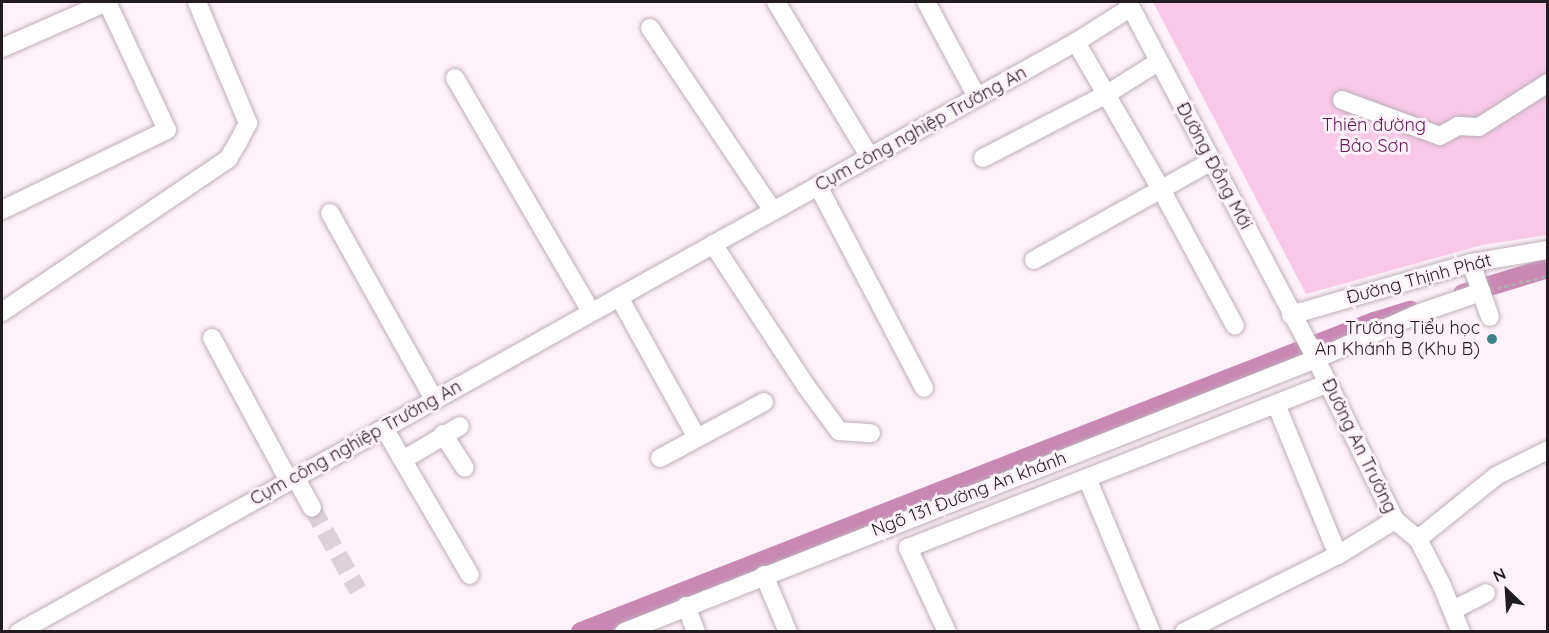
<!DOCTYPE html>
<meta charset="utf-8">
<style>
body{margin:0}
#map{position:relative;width:1549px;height:633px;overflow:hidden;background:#fef1f9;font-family:Quicksand,sans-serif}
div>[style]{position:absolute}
.green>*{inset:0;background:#f7c9e7}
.canal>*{height:20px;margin:-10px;padding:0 10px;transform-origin:10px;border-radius:10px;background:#c987b4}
.minor-tunnel>*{height:18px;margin-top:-9px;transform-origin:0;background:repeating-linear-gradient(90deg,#ddd1d8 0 18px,transparent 0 27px)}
.path>*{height:3px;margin-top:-1.5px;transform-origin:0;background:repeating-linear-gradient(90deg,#b4aab0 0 4.5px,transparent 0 7.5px)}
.roads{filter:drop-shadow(0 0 2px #bdaeb7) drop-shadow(0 0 2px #bdaeb7)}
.minor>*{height:18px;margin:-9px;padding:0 9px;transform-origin:9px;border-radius:9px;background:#fff}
.dots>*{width:16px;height:16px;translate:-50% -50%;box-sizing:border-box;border:3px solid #fef1f9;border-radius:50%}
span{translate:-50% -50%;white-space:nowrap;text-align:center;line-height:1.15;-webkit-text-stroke:6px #fef1f9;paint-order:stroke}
.park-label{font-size:18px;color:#671954}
.street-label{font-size:18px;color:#221c20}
.poi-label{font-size:18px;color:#221c20}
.right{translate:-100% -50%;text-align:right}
.frame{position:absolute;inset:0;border:3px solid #221c20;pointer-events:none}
.north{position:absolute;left:1477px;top:561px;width:60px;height:60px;-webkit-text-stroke:4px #fef1f9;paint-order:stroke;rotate:335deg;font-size:16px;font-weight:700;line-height:24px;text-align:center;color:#221c20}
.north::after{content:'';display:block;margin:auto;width:21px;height:27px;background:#221c20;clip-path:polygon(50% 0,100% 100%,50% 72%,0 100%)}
</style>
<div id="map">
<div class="green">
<i style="clip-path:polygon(1153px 2px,1547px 2px,1547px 235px,1482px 245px,1306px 294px)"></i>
</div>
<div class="canal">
<i style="left:1463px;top:294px;width:89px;rotate:-17deg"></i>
<i style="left:581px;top:632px;width:851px;rotate:-21.35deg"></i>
<i style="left:1374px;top:322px;width:38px;rotate:-17deg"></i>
</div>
<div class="minor-tunnel">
<i style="left:312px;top:508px;width:94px;rotate:60.7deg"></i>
</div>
<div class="path">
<i style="left:1497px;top:288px;width:52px;rotate:-13.2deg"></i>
</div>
<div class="roads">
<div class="minor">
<i style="left:776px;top:2px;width:181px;rotate:58.8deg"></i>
<i style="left:926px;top:2px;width:108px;rotate:61.8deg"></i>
<i style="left:1128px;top:2px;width:403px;rotate:62.2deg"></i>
<i style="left:1316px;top:359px;width:179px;rotate:63.9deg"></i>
<i style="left:1395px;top:520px;width:30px;rotate:40deg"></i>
<i style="left:1418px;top:539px;width:53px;rotate:62.9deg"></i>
<i style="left:1442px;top:586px;width:50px;rotate:67.6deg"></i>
<i style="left:650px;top:28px;width:220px;rotate:56.1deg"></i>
<i style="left:1076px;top:42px;width:172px;rotate:60deg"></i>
<i style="left:1162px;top:191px;width:153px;rotate:61.6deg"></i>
<i style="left:2px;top:48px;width:115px;rotate:-23.7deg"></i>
<i style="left:107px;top:2px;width:141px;rotate:64.9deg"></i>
<i style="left:167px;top:130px;width:183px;rotate:154.1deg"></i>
<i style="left:455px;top:78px;width:271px;rotate:59.8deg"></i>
<i style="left:1342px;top:100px;width:104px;rotate:20.2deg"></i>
<i style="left:1440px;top:136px;width:21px;rotate:-29deg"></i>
<i style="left:1458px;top:126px;width:21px;rotate:3deg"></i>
<i style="left:1479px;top:127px;width:82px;rotate:-32.5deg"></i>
<i style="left:983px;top:158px;width:140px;rotate:-27.3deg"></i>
<i style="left:1107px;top:94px;width:60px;rotate:-32.1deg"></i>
<i style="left:818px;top:186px;width:228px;rotate:62.3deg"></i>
<i style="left:330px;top:213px;width:213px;rotate:60.8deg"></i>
<i style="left:713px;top:244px;width:170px;rotate:56.8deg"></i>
<i style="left:806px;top:386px;width:56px;rotate:53.7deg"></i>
<i style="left:839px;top:431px;width:32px;rotate:4deg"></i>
<i style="left:1034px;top:260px;width:204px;rotate:-29.1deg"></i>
<i style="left:1471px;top:263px;width:57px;rotate:70.6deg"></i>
<i style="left:619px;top:297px;width:161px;rotate:61deg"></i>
<i style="left:2px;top:312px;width:273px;rotate:-34.1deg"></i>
<i style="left:228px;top:159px;width:17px;rotate:-59deg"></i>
<i style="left:237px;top:144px;width:24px;rotate:-62deg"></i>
<i style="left:248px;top:123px;width:131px;rotate:-112.9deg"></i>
<i style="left:1291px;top:315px;width:187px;rotate:-16.1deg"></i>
<i style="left:1471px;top:263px;width:78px;rotate:-9.6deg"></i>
<i style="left:212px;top:338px;width:162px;rotate:61.7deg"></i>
<i style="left:1276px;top:404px;width:163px;rotate:67.7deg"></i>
<i style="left:384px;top:428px;width:170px;rotate:59.7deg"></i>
<i style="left:443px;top:434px;width:40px;rotate:57.1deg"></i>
<i style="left:660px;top:458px;width:118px;rotate:-28.3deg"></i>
<i style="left:403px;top:460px;width:66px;rotate:-30.8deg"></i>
<i style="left:295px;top:477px;width:35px;rotate:61deg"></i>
<i style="left:1087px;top:478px;width:167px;rotate:67.4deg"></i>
<i style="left:1418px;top:539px;width:100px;rotate:-38.9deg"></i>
<i style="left:1496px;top:476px;width:58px;rotate:-26.6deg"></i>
<i style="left:764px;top:575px;width:62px;rotate:67.2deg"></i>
<i style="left:686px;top:606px;width:28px;rotate:69deg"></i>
<i style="left:1453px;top:610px;width:37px;rotate:-27deg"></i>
<i style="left:19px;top:632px;width:1211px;rotate:-29.17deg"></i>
<i style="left:1076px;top:42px;width:64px;rotate:-32.2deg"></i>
<i style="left:624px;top:632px;width:744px;rotate:-21.53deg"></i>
<i style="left:1316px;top:359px;width:114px;rotate:-23.9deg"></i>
<i style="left:1420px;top:313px;width:65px;rotate:-19deg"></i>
<i style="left:947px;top:632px;width:93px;rotate:-114.9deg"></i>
<i style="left:908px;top:548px;width:451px;rotate:-21.4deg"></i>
<i style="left:1184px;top:632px;width:172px;rotate:-26.6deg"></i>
<i style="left:1338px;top:555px;width:67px;rotate:-31.6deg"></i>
</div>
</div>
<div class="dots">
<i style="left:1492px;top:339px;background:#3c8487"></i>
</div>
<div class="park-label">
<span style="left:1374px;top:136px">Thiên đường<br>Bảo Sơn</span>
</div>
<div class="street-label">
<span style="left:921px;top:129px;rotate:-29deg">Cụm công nghiệp Trường An</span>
<span style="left:1214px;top:166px;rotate:62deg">Đường Đồng Mới</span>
<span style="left:1419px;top:279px;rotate:-15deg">Đường Thịnh Phát</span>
<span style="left:356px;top:443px;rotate:-29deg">Cụm công nghiệp Trường An</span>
<span style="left:1359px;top:446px;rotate:64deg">Đường An Trường</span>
<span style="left:969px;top:494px;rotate:-21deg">Ngõ 131 Đường An khánh</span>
</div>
<div class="poi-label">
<span class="right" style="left:1480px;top:339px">Trường Tiểu học<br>An Khánh B (Khu B)</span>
</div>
<div class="frame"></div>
<div class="north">N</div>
</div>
